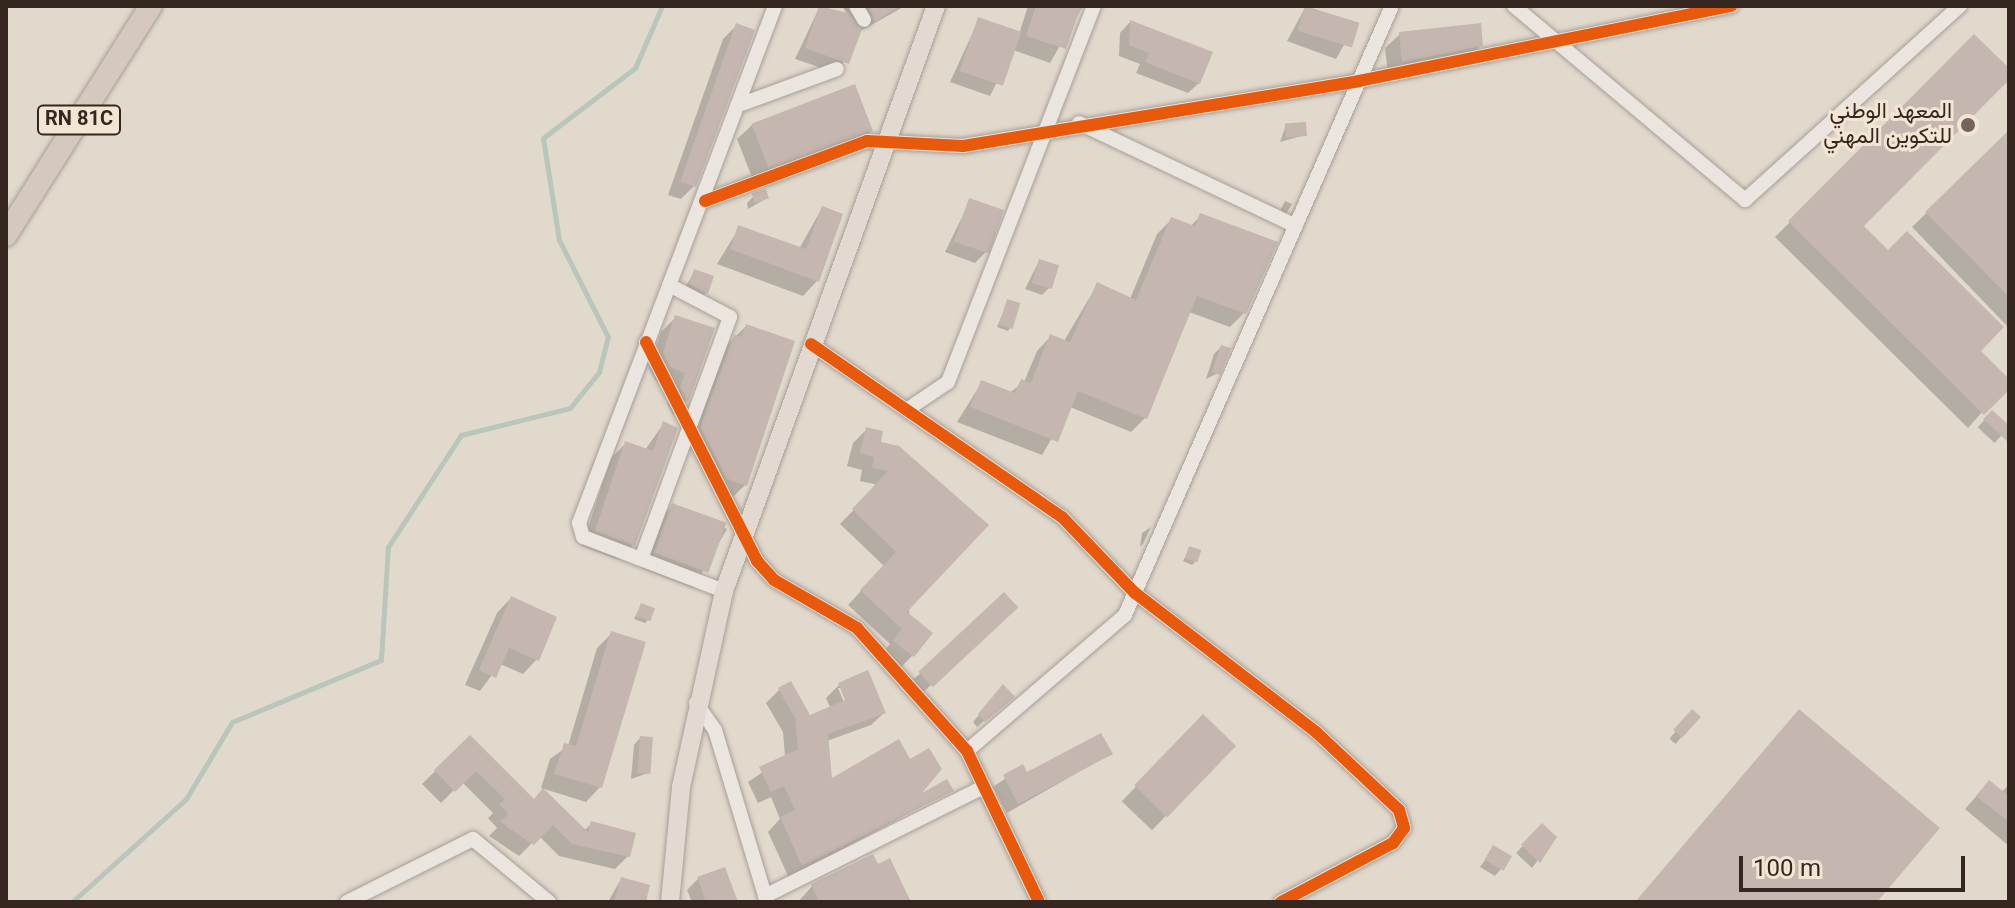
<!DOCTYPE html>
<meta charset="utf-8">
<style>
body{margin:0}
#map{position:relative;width:2015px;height:908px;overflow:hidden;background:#e2d9cd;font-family:Georgia,Vazirmatn,serif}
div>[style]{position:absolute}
.shadow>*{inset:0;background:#0003;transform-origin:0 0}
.stream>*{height:5px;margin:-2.5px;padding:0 2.5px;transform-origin:2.5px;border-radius:2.5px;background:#b9c6bc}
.building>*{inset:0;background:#c5b7af;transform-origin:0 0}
.roads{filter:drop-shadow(0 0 2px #a79f96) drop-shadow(0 0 2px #a79f96)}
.minor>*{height:14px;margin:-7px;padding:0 7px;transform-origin:7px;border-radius:7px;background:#eae5df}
.major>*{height:18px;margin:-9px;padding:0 9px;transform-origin:9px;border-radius:9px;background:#e2dad0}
.highway>*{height:22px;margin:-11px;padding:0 11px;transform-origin:11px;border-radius:11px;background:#d5c9bf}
.cycleway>*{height:12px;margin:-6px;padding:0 6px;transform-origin:6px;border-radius:6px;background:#e8590c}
.dots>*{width:22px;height:22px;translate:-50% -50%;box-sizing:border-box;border:4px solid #f2e5d4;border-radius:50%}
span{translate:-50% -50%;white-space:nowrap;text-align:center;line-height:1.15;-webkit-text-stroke:6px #f2e5d4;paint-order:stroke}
.shield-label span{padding:2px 6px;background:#f2e5d4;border:2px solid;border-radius:6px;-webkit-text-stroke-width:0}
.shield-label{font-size:20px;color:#35271f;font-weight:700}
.poi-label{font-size:22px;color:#35271f}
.right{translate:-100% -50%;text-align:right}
.frame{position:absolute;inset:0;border:8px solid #35271f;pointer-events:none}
.scale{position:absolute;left:1739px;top:856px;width:226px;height:36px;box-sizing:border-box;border:4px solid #35271f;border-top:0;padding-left:10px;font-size:24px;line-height:28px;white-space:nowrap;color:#35271f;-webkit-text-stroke:6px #f2e5d4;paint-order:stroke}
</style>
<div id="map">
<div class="shadow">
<i style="clip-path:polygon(820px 6px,848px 15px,842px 6px,905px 6px,859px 32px,837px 73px,795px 59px)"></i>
<i style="clip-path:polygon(1028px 6px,1083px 6px,1050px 63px,1013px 50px,990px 96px,950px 82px,979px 19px,1019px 34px)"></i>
<i style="clip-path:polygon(1306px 6px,1356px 24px,1336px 59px,1287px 41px)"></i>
<i style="clip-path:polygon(1130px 22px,1199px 83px,1188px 93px,1136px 73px,1140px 64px,1119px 56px,1120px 33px)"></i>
<i style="clip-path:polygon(736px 26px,694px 186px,681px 199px,668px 195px,723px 39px)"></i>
<i style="clip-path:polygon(1400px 34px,1481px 45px,1467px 60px,1388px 75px,1385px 48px)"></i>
<i style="clip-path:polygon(1974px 37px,2009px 77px,1861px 226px,2009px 382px,1968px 428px,1775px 237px)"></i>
<i style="clip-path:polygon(752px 125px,871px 131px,857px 145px,753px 180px,737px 139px)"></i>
<i style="clip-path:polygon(1286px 125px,1305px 135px,1280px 142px)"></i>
<i style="clip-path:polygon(2009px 133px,2009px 326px,2008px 327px,1912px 227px)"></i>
<i style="clip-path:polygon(754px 196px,767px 198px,748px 209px,747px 203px)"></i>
<i style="clip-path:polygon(970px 201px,986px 252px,975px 263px,945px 252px)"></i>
<i style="clip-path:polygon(1285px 201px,1292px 204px,1286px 214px,1280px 211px)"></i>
<i style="clip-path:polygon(822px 208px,817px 281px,803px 296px,717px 264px,739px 228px,799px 249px)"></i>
<i style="clip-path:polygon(1201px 215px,1244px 313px,1230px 327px,1189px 312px,1145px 418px,1131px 432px,1070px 407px,1042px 455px,957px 422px,982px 382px,1009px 393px,1024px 382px,1037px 351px,1051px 336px,1064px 341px,1097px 285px,1130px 299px,1157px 234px,1171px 220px,1190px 227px)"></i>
<i style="clip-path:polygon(1039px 261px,1049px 288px,1042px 295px,1025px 289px)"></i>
<i style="clip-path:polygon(695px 271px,706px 293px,699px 300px,683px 291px)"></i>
<i style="clip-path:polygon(1008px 301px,1010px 328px,1008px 331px,997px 327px)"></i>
<i style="clip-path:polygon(676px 317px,713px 330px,686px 401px,673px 415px,667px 403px,672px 387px,656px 381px,649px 368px,661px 332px)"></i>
<i style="clip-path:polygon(746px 326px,745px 485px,732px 498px,714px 492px,688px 441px,722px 350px)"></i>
<i style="clip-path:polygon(1221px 347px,1218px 373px,1206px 379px,1214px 354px)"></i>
<i style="left:1992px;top:412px;width:23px;height:21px;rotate:43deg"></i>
<i style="clip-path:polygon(664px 423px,633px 545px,619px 560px,582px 546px,611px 458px,625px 444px,645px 450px)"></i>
<i style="clip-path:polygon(866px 430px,878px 443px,899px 448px,912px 656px,899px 669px,881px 655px,890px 644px,848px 605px,884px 566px,840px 524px,878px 485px,860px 481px,862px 470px,847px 466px,853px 443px)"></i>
<i style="clip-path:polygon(673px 505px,727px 529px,693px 588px,641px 568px,658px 520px)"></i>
<i style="clip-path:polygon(1151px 527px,1143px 544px,1140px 547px,1142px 533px)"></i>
<i style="clip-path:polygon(1190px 548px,1195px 562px,1192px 565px,1183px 561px)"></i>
<i style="left:1004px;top:595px;width:16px;height:129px;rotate:47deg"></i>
<i style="clip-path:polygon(511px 598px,537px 659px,523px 674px,500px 664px,480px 691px,465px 685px,497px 613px)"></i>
<i style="clip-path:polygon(641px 605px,648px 620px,645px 623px,634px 619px)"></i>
<i style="clip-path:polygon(612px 633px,600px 787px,586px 802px,541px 788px,550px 759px,568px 746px,597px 648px)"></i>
<i style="clip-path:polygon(evenodd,867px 673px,884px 713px,871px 725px,827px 741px,830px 781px,914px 799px,952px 790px,789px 878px,768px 832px,780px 819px,771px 797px,758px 803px,748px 782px,785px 757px,783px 732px,766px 703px,779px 690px,809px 718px,831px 709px,826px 698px,839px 685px,867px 673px,838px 688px,842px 688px,851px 709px,847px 710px,838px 688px)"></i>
<i style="clip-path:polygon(997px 694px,1005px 703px,977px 727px,973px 722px)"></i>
<i style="left:1692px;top:712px;width:8px;height:35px;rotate:40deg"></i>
<i style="left:1203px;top:717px;width:42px;height:117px;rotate:44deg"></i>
<i style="clip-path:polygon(470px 737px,534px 801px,584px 831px,592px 823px,628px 856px,615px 869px,559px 856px,539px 836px,519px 856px,489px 836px,497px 828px,488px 818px,493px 813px,462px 782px,441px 803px,422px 784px)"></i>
<i style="clip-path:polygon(640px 738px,648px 773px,631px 779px,634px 745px)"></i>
<i style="clip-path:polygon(1110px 754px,1007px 813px,993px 787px,1022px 767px,1027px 775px)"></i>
<i style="clip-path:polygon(1989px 782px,2002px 792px,2009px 784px,2009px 846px,1965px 809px)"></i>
<i style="clip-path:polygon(1542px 826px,1555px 837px,1532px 868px,1516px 853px)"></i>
<i style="clip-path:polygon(1494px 848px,1501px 869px,1495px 876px,1480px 867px)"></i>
<i style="clip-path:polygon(621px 879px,644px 902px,608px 902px)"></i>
<i style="clip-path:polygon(698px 879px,736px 902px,692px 902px,687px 890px)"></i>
<i style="clip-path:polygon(812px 886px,909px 902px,798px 902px)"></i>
</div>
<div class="stream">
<i style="left:72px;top:902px;width:154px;rotate:-42.1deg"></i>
<i style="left:186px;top:799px;width:90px;rotate:-59.1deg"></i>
<i style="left:232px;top:722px;width:161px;rotate:-22.6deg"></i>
<i style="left:381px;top:660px;width:113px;rotate:-86.5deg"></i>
<i style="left:388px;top:547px;width:134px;rotate:-56.9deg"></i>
<i style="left:461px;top:435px;width:112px;rotate:-13.9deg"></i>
<i style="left:570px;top:408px;width:46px;rotate:-51.1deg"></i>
<i style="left:599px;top:372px;width:36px;rotate:-76deg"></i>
<i style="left:608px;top:337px;width:109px;rotate:-116.8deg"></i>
<i style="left:559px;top:240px;width:103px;rotate:-98.9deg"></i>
<i style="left:543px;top:138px;width:116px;rotate:-37.3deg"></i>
<i style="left:635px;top:68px;width:68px;rotate:-66.5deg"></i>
</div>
<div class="building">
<i style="clip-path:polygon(819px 6px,848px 13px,862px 29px,849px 64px,805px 48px)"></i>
<i style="clip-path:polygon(868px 6px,900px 6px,875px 22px)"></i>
<i style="clip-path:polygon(1036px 6px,1081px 6px,1066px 49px,1026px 36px)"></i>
<i style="left:1305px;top:6px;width:57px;height:26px;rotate:17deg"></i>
<i style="left:978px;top:17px;width:46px;height:57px;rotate:19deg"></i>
<i style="clip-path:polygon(1130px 20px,1213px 52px,1200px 84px,1145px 62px,1149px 53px,1129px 45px)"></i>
<i style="clip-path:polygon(736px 23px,755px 30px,696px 187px,680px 182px)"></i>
<i style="clip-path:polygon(1481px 23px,1483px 46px,1402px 62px,1399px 32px)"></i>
<i style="clip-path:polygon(1974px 34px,2009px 68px,2009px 80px,1864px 226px,1888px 250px,1907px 231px,2004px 327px,1981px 351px,2009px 379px,2009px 390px,1984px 415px,1788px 221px)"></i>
<i style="left:855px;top:84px;width:50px;height:111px;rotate:69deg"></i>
<i style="left:1306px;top:122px;width:14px;height:21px;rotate:86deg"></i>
<i style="clip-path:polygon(2009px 130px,2009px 297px,1925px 212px)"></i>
<i style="left:766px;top:189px;width:10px;height:15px;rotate:73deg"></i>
<i style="left:969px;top:198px;width:37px;height:46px;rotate:19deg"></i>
<i style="clip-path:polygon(822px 206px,843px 214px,819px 282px,730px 249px,738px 225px,806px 249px)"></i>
<i style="clip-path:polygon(1200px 213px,1278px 242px,1246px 314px,1197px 296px,1147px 419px,1078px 391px,1058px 442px,970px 407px,981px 380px,1015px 393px,1021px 379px,1031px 383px,1050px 334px,1070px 342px,1097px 282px,1136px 300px,1171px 217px,1195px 226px)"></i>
<i style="left:1039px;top:259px;width:21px;height:25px;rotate:17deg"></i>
<i style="clip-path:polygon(694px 269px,714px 276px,708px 294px,689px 284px)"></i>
<i style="left:1007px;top:299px;width:14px;height:27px;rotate:17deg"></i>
<i style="clip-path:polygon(675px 315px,715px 328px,688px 403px,680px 387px,685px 373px,670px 367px,663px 353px)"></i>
<i style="clip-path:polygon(746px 324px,795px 341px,747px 486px,727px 479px,700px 427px,734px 335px,741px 337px)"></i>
<i style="clip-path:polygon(1221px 345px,1231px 348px,1220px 375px,1212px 372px)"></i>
<i style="clip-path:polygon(1992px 410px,2009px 425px,2009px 443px,1983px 419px)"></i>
<i style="clip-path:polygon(663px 421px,678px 428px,635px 546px,595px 531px,625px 441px,653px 451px)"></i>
<i style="clip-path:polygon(866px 427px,883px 431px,881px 442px,899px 446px,989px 525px,907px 612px,933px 633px,914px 657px,893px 641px,902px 629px,860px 590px,896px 552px,852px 509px,888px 471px,872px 468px,874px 457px,860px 453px)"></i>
<i style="left:672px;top:503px;width:58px;height:53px;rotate:20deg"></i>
<i style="left:1189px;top:546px;width:13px;height:13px;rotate:18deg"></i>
<i style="left:1004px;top:592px;width:21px;height:117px;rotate:47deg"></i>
<i style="clip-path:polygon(511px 596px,557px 617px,539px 661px,509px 648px,496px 678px,479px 670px)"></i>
<i style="left:641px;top:603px;width:15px;height:14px;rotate:20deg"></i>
<i style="clip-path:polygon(611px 631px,646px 642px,602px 788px,554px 774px,564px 743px,576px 746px)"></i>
<i style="clip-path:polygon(868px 670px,886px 713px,828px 734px,832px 778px,899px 739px,910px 759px,929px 748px,942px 769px,922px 793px,947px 779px,954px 791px,802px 866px,780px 817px,795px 810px,784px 786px,771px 792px,759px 767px,798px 749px,795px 718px,778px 688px,791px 681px,810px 715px,845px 700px,838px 683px)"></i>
<i style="clip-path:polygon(1003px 684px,1015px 697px,985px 722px,978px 714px)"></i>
<i style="left:1692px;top:709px;width:12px;height:28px;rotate:42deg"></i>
<i style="clip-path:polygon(1799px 709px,1940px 828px,1877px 902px,1635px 902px)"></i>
<i style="left:1203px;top:714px;width:46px;height:99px;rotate:44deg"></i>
<i style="clip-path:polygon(1101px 733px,1113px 754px,1018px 804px,1003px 775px,1023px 764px,1027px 772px)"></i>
<i style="clip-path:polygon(470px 735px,534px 799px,543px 788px,588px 832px,591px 821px,636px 833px,630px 857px,572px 844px,553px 825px,534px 845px,500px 822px,508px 814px,499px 804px,505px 799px,476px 771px,455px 792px,434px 770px)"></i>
<i style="left:640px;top:736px;width:13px;height:37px;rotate:4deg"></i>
<i style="clip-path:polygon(1989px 780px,2009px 796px,2009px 822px,1976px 796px)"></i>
<i style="clip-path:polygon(1542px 823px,1557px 837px,1540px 863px,1521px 845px)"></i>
<i style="left:1493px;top:845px;width:22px;height:17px;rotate:30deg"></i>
<i style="clip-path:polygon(873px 854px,878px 864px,890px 858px,911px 902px,819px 902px,811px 884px)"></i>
<i style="clip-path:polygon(725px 867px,738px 902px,706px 902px,697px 877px)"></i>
<i style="clip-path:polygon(621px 877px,650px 885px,646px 902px,614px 902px)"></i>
</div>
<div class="roads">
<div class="minor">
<i style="left:856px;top:6px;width:16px;rotate:60deg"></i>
<i style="left:1514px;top:6px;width:302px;rotate:40deg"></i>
<i style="left:1745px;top:200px;width:290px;rotate:-42.1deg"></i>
<i style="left:742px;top:104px;width:101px;rotate:-20.2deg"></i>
<i style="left:1079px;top:123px;width:240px;rotate:25.4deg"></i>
<i style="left:705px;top:201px;width:173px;rotate:-20.3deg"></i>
<i style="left:867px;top:141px;width:96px;rotate:3deg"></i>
<i style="left:963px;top:146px;width:401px;rotate:-9.3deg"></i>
<i style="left:1359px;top:81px;width:380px;rotate:-11.4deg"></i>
<i style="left:646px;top:342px;width:246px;rotate:63.1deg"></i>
<i style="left:757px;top:561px;width:25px;rotate:48deg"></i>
<i style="left:774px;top:580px;width:96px;rotate:30deg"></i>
<i style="left:857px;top:628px;width:165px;rotate:48.2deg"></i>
<i style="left:967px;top:751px;width:167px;rotate:64.5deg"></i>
<i style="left:811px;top:344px;width:305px;rotate:34.6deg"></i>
<i style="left:1062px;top:517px;width:105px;rotate:46.2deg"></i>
<i style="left:1135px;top:593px;width:228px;rotate:37.5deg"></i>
<i style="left:1316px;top:732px;width:114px;rotate:43.2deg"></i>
<i style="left:1399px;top:810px;width:19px;rotate:74deg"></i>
<i style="left:1404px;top:828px;width:19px;rotate:126deg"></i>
<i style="left:1393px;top:843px;width:127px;rotate:152.2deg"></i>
<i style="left:908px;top:409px;width:48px;rotate:-34deg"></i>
<i style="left:948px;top:382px;width:403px;rotate:-68.8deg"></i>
<i style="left:641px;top:559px;width:258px;rotate:-69.8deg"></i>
<i style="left:730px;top:317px;width:69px;rotate:-152.3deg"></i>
<i style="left:724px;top:591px;width:151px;rotate:-159deg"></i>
<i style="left:583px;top:537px;width:15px;rotate:-106deg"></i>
<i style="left:579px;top:523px;width:553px;rotate:-69.24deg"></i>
<i style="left:696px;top:703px;width:33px;rotate:55deg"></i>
<i style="left:715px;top:730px;width:180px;rotate:73.2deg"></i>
<i style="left:967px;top:751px;width:208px;rotate:-40.7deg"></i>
<i style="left:1125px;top:615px;width:665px;rotate:-66.33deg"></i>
<i style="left:765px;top:896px;width:245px;rotate:-26.5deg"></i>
<i style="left:347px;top:902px;width:141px;rotate:-26.6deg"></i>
<i style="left:473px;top:839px;width:99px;rotate:39.7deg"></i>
</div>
<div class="major">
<i style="left:670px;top:902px;width:116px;rotate:-84.5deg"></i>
<i style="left:681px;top:787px;width:201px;rotate:-77.6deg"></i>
<i style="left:724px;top:591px;width:622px;rotate:-70.08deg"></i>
</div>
<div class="highway">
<i style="left:6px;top:235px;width:271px;rotate:-57.7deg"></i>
</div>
</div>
<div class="cycleway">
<i style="left:705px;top:201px;width:173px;rotate:-20.3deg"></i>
<i style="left:867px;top:141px;width:96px;rotate:3deg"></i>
<i style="left:963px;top:146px;width:401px;rotate:-9.3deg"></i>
<i style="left:1359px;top:81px;width:380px;rotate:-11.4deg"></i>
<i style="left:646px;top:342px;width:246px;rotate:63.1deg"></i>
<i style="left:757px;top:561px;width:25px;rotate:48deg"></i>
<i style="left:774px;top:580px;width:96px;rotate:30deg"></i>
<i style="left:857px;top:628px;width:165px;rotate:48.2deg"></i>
<i style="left:967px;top:751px;width:167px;rotate:64.5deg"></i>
<i style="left:811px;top:344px;width:305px;rotate:34.6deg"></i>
<i style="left:1062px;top:517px;width:105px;rotate:46.2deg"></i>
<i style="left:1135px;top:593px;width:228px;rotate:37.5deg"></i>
<i style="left:1316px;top:732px;width:114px;rotate:43.2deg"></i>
<i style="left:1399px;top:810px;width:19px;rotate:74deg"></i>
<i style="left:1404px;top:828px;width:19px;rotate:126deg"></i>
<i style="left:1393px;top:843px;width:127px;rotate:152.2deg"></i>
</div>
<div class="dots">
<i style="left:1968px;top:125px;background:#72655c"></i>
</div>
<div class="shield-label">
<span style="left:79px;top:120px">RN 81C</span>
</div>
<div class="poi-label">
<span class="right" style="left:1952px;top:125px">المعهد الوطني<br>للتكوين المهني</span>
</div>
<div class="frame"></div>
<div class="scale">100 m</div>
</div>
